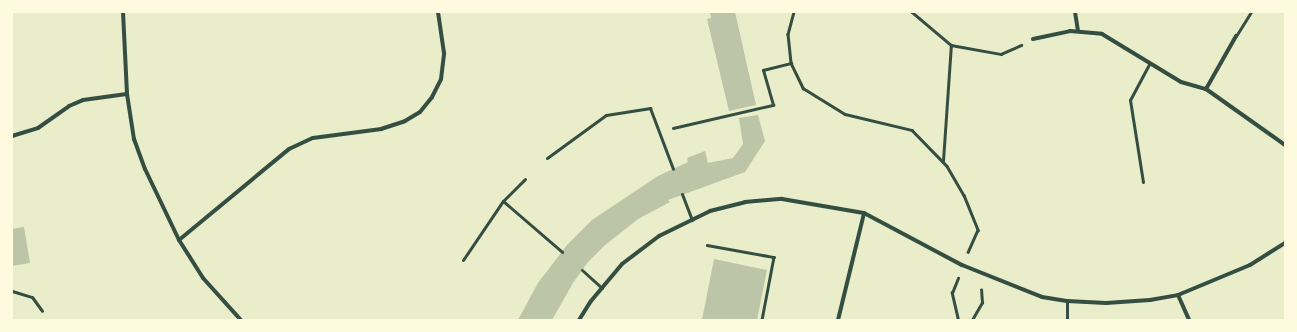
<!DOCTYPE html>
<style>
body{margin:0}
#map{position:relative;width:1297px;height:332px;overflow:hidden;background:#e9edc9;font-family:"Asap Condensed",sans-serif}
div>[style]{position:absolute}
.building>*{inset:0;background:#bcc5a7}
.path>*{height:2.5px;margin:-1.25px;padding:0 1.25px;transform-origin:1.25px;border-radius:1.25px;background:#344e41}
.service>*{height:3px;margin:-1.5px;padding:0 1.5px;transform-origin:1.5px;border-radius:1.5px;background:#344e41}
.minor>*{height:4px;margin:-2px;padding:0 2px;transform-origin:2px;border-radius:2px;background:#344e41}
span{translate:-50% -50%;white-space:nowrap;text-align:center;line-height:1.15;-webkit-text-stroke:3.5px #fefae0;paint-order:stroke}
.frame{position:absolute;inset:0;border:13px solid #fefae0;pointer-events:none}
</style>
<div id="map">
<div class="building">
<i style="clip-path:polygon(710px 12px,735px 12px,756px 105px,729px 111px,707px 19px,711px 18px)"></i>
<i style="clip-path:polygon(758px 115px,765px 141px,745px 172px,668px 200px,670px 202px,638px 219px,604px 246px,588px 262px,573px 283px,552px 320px,518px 320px,538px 283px,567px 245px,592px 220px,658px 176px,688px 162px,687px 158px,705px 151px,708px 163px,733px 158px,743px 144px,739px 118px)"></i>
<i style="clip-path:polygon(24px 227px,30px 263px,12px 266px,12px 229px)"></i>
<i style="clip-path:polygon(714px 259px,767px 270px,757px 320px,702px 320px)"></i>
</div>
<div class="path">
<i style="left:794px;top:12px;width:23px;rotate:105deg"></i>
<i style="left:788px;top:34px;width:29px;rotate:84deg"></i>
<i style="left:791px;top:63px;width:28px;rotate:64deg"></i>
<i style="left:803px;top:88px;width:49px;rotate:31.8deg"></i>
<i style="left:845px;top:114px;width:69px;rotate:13.4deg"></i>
<i style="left:912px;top:130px;width:50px;rotate:45.8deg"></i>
<i style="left:947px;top:166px;width:34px;rotate:60deg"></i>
<i style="left:964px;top:195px;width:38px;rotate:68deg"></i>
<i style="left:978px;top:230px;width:24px;rotate:114deg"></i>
<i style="left:912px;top:12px;width:51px;rotate:40.2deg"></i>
<i style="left:951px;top:45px;width:51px;rotate:10.2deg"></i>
<i style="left:1001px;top:54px;width:22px;rotate:-24deg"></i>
<i style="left:673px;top:128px;width:103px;rotate:-13deg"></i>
<i style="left:773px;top:105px;width:36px;rotate:-106deg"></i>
<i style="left:763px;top:70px;width:29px;rotate:-14deg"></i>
<i style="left:943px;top:161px;width:116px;rotate:-86.1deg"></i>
<i style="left:707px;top:245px;width:68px;rotate:10.2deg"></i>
<i style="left:774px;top:257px;width:64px;rotate:100.8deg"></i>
<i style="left:958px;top:320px;width:28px;rotate:-103deg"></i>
<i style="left:952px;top:293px;width:16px;rotate:-68deg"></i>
<i style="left:972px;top:320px;width:20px;rotate:-60deg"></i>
<i style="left:982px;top:303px;width:13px;rotate:-94deg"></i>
</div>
<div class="service">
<i style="left:1236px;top:36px;width:28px;rotate:-58deg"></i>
<i style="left:547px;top:158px;width:73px;rotate:-36.1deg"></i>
<i style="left:606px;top:115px;width:45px;rotate:-9deg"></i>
<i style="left:650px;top:108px;width:65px;rotate:69.3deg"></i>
<i style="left:1143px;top:182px;width:83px;rotate:-99deg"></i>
<i style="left:1130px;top:100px;width:40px;rotate:-62deg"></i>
<i style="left:682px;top:194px;width:28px;rotate:69deg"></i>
<i style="left:503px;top:201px;width:31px;rotate:-45deg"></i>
<i style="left:463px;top:260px;width:71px;rotate:-55.9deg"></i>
<i style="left:503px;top:201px;width:78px;rotate:40.8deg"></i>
<i style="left:582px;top:270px;width:27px;rotate:42deg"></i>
<i style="left:12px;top:291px;width:21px;rotate:17deg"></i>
<i style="left:32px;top:297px;width:17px;rotate:54deg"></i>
<i style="left:1067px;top:320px;width:19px;rotate:-90deg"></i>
</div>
<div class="minor">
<i style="left:123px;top:12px;width:82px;rotate:87.2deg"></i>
<i style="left:127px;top:94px;width:46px;rotate:81.2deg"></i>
<i style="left:134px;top:139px;width:32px;rotate:70deg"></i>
<i style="left:145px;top:169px;width:79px;rotate:64.4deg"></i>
<i style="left:179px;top:240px;width:45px;rotate:57.7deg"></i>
<i style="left:203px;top:278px;width:57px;rotate:47.9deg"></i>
<i style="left:1075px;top:12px;width:19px;rotate:81deg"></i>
<i style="left:1033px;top:39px;width:38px;rotate:-12deg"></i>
<i style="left:1070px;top:31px;width:32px;rotate:5deg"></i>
<i style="left:1102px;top:34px;width:92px;rotate:31.3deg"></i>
<i style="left:1181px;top:82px;width:26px;rotate:16deg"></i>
<i style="left:1206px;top:89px;width:97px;rotate:35.3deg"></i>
<i style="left:1206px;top:89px;width:61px;rotate:-60.5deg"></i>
<i style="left:12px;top:136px;width:27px;rotate:-17deg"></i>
<i style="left:38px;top:128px;width:38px;rotate:-35deg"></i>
<i style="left:69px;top:106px;width:15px;rotate:-23deg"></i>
<i style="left:83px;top:100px;width:44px;rotate:-7.8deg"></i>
<i style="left:179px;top:240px;width:143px;rotate:-39.6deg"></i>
<i style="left:289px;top:149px;width:26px;rotate:-25deg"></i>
<i style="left:313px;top:138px;width:69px;rotate:-7.5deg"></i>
<i style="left:381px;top:129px;width:25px;rotate:-18deg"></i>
<i style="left:405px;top:121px;width:17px;rotate:-31deg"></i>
<i style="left:420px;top:112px;width:19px;rotate:-51deg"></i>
<i style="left:432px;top:97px;width:20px;rotate:-63deg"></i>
<i style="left:441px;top:79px;width:26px;rotate:-83deg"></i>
<i style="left:444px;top:53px;width:41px;rotate:-98.3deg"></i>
<i style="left:1178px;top:295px;width:27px;rotate:66deg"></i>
<i style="left:579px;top:320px;width:22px;rotate:-58deg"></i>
<i style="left:591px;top:301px;width:48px;rotate:-50deg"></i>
<i style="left:622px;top:264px;width:46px;rotate:-37.1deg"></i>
<i style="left:659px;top:236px;width:57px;rotate:-26.1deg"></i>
<i style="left:710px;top:211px;width:36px;rotate:-14deg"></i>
<i style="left:745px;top:202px;width:37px;rotate:-5deg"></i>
<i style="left:782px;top:199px;width:83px;rotate:9.7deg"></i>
<i style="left:864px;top:213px;width:111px;rotate:28deg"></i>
<i style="left:962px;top:265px;width:86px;rotate:21.8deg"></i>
<i style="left:1042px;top:297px;width:25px;rotate:9deg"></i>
<i style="left:1067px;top:301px;width:39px;rotate:3deg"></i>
<i style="left:1106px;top:303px;width:44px;rotate:-3.9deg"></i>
<i style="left:1150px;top:300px;width:28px;rotate:-10deg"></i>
<i style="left:1178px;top:295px;width:78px;rotate:-22.6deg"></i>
<i style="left:1250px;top:265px;width:41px;rotate:-32.2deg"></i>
<i style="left:838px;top:320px;width:110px;rotate:-76.3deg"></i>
</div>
<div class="frame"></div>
</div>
